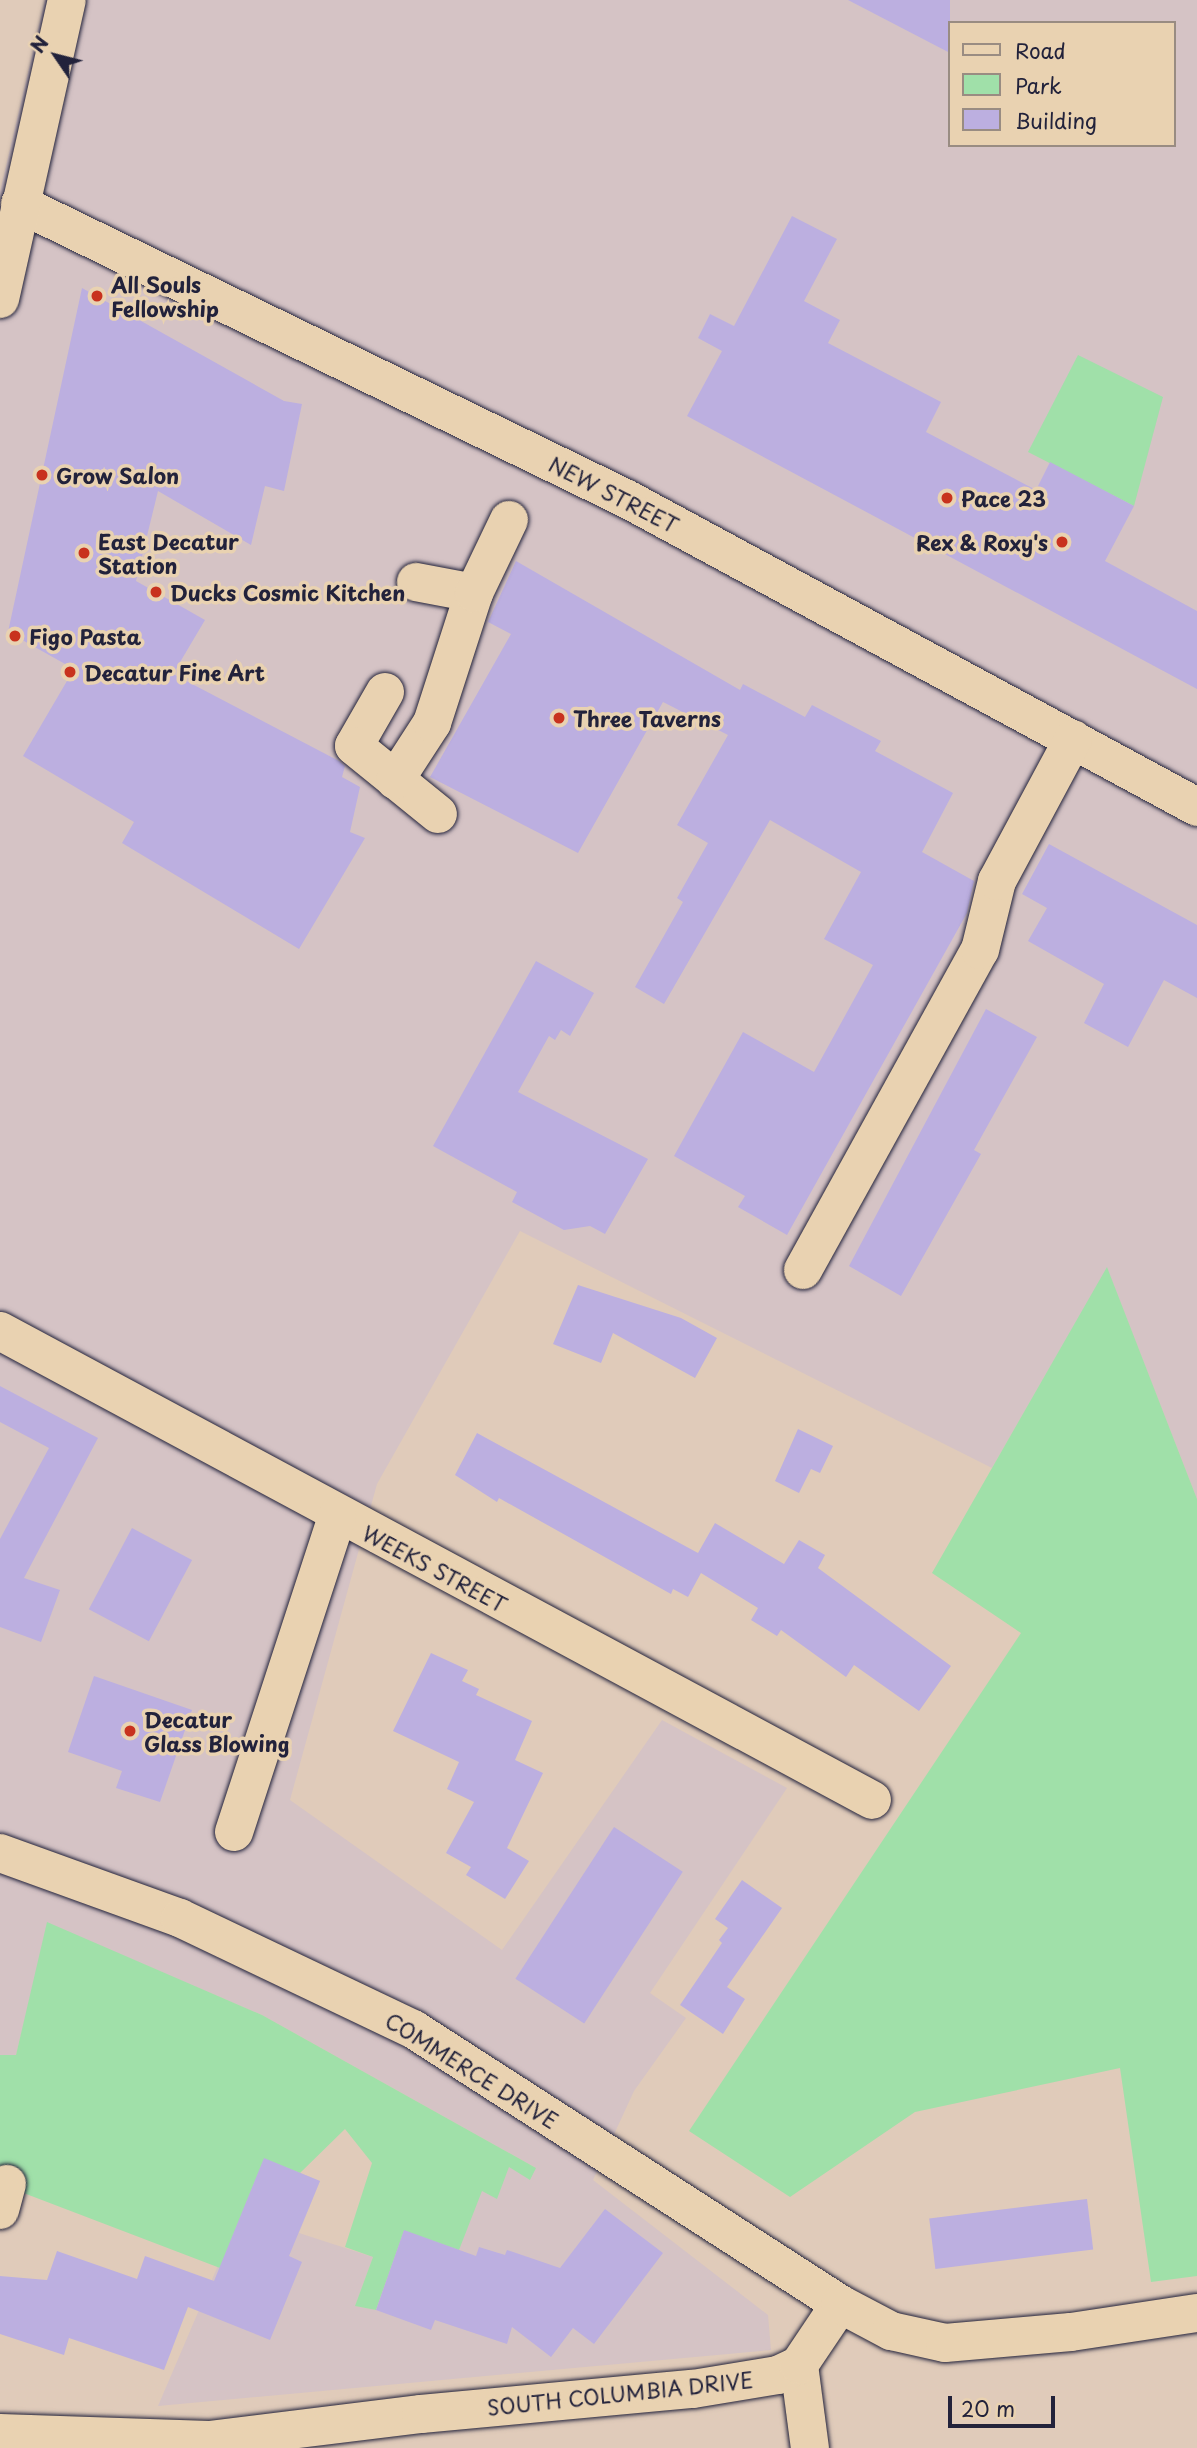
<!DOCTYPE html>
<style>
body{margin:0}
#map{position:relative;width:1197px;height:2448px;overflow:hidden;background:#e0cbba;font-family:"Playpen Sans",sans-serif}
div>[style]{position:absolute}
.built>*{inset:0;background:#d5c3c5}
.green>*{inset:0;background:#a0e0a9}
.building>*{inset:0;background:#bcafe0;transform-origin:0 0}
.roads{filter:drop-shadow(0 0 2px #22223b) drop-shadow(0 0 2px #22223b)}
.minor>*{height:38px;margin:-19px;padding:0 19px;transform-origin:19px;border-radius:19px;background:#e9d2b1}
.major>*{height:38px;margin:-19px;padding:0 19px;transform-origin:19px;border-radius:19px;background:#e9d2b1}
.dots>*{width:19px;height:19px;translate:-50% -50%;box-sizing:border-box;border:4px solid #e9d2b1;border-radius:50%}
span{translate:-50% -50%;white-space:nowrap;text-align:center;line-height:1.15;-webkit-text-stroke:7px #e9d2b1;paint-order:stroke}
.poi-label{font-size:21px;color:#22223b;font-weight:700}
.left{translate:0 -50%;text-align:left}
.right{translate:-100% -50%;text-align:right}
.street-label{font-size:21px;color:#22223b}
.legend{position:absolute;left:948px;top:21px;width:228px;height:126px;box-sizing:border-box;background:#e9d2b1;border:2px solid #998c82;margin:0;padding:9px 12px;list-style:none;font-size:21px;color:#22223b}
.legend li{display:flex;align-items:center;gap:14px;height:35px}
.legend b{width:35px;border:2px solid #998c82}
.north{position:absolute;left:21px;top:21px;width:70px;height:70px;-webkit-text-stroke:5px #e9d2b1;paint-order:stroke;rotate:305deg;font-size:19px;font-weight:700;line-height:28px;text-align:center;color:#22223b}
.north::after{content:'';display:block;margin:auto;width:24px;height:32px;background:#22223b;clip-path:polygon(50% 0,100% 100%,50% 72%,0 100%)}
.scale{position:absolute;left:948px;top:2396px;width:107px;height:32px;box-sizing:border-box;border:4px solid #22223b;border-top:0;padding-left:9px;font-size:21px;line-height:24px;white-space:nowrap;color:#22223b;-webkit-text-stroke:5px #e9d2b1;paint-order:stroke}
</style>
<div id="map">
<div class="built">
<i style="clip-path:polygon(evenodd,45px 0,1197px 0,1197px 1499px,1107px 1268px,992px 1468px,520px 1231px,377px 1484px,290px 1800px,502px 1950px,662px 1720px,787px 1788px,650px 1993px,686px 2018px,634px 2091px,593px 2180px,768px 2315px,771px 2350px,158px 2406px,264px 2158px,320px 2181px,299px 2233px,373px 2257px,355px 2306px,376px 2310px,482px 2190px,509px 2167px,536px 2168px,262px 2015px,48px 1923px,16px 2055px,0 2055px,0 192px,45px 0,950px 23px,1174px 23px,1174px 145px,950px 145px,950px 23px)"></i>
</div>
<div class="green">
<i style="clip-path:polygon(1078px 355px,1163px 397px,1134px 506px,1028px 452px)"></i>
<i style="clip-path:polygon(1107px 1267px,1197px 1499px,1197px 2276px,1151px 2282px,1120px 2068px,915px 2112px,790px 2197px,689px 2131px,1021px 1633px,932px 1573px)"></i>
<i style="clip-path:polygon(47px 1922px,262px 2015px,536px 2168px,530px 2180px,509px 2167px,497px 2199px,482px 2191px,459px 2250px,404px 2231px,376px 2310px,355px 2306px,373px 2257px,345px 2247px,372px 2163px,345px 2129px,300px 2173px,264px 2159px,220px 2268px,0 2184px,0 2055px,16px 2055px)"></i>
</div>
<div class="building">
<i style="clip-path:polygon(848px 0,950px 0,950px 53px)"></i>
<i style="clip-path:polygon(792px 216px,837px 239px,804px 301px,840px 320px,828px 343px,941px 402px,926px 432px,1036px 490px,1050px 462px,1134px 506px,1105px 561px,1197px 611px,1197px 689px,687px 416px,722px 351px,698px 338px,710px 314px,734px 326px)"></i>
<i style="clip-path:polygon(82px 288px,284px 401px,302px 404px,284px 491px,265px 486px,251px 545px,158px 491px,136px 581px,205px 620px,173px 674px,339px 761px,345px 766px,342px 777px,360px 787px,350px 832px,365px 838px,299px 949px,122px 843px,134px 822px,23px 756px,74px 669px,8px 632px)"></i>
<i style="clip-path:polygon(516px 561px,740px 690px,743px 684px,805px 717px,812px 705px,881px 741px,875px 751px,953px 793px,922px 852px,974px 881px,967px 913px,787px 1235px,738px 1207px,745px 1196px,674px 1156px,743px 1032px,814px 1072px,873px 965px,824px 939px,861px 872px,770px 820px,664px 1004px,635px 987px,683px 902px,677px 898px,708px 843px,677px 825px,728px 735px,663px 702px,578px 853px,430px 777px,511px 634px,488px 622px)"></i>
<i style="clip-path:polygon(1049px 844px,1197px 925px,1197px 998px,1164px 980px,1128px 1047px,1084px 1023px,1104px 984px,1028px 941px,1047px 908px,1022px 894px)"></i>
<i style="clip-path:polygon(536px 961px,594px 993px,570px 1036px,561px 1030px,555px 1040px,549px 1036px,518px 1092px,648px 1159px,605px 1234px,590px 1226px,564px 1230px,512px 1202px,517px 1192px,433px 1146px)"></i>
<i style="clip-path:polygon(986px 1009px,1037px 1037px,974px 1150px,981px 1154px,901px 1296px,849px 1266px)"></i>
<i style="clip-path:polygon(578px 1285px,681px 1318px,717px 1338px,695px 1378px,613px 1333px,601px 1363px,553px 1344px)"></i>
<i style="clip-path:polygon(0 1386px,98px 1438px,24px 1578px,60px 1590px,41px 1642px,0 1627px,0 1539px,49px 1448px,0 1422px)"></i>
<i style="clip-path:polygon(798px 1429px,833px 1446px,820px 1473px,811px 1469px,799px 1493px,775px 1481px)"></i>
<i style="clip-path:polygon(477px 1433px,698px 1553px,715px 1523px,784px 1564px,799px 1540px,825px 1555px,818px 1568px,951px 1666px,919px 1711px,854px 1665px,846px 1677px,781px 1630px,777px 1636px,751px 1620px,758px 1608px,701px 1573px,688px 1597px,673px 1589px,671px 1594px,499px 1498px,497px 1502px,455px 1475px)"></i>
<i style="left:132px;top:1528px;width:68px;height:92px;rotate:28deg"></i>
<i style="clip-path:polygon(431px 1653px,468px 1670px,462px 1681px,479px 1689px,476px 1695px,532px 1721px,515px 1760px,543px 1773px,507px 1848px,529px 1861px,505px 1899px,466px 1875px,471px 1867px,446px 1853px,474px 1802px,447px 1789px,459px 1762px,393px 1731px)"></i>
<i style="clip-path:polygon(94px 1676px,192px 1710px,160px 1802px,116px 1788px,122px 1771px,68px 1752px)"></i>
<i style="left:614px;top:1827px;width:82px;height:181px;rotate:33deg"></i>
<i style="clip-path:polygon(742px 1880px,782px 1908px,727px 1987px,745px 1999px,723px 2034px,680px 2005px,722px 1943px,719px 1940px,728px 1928px,715px 1919px)"></i>
<i style="clip-path:polygon(264px 2158px,320px 2181px,289px 2256px,302px 2262px,270px 2340px,188px 2307px,164px 2370px,69px 2338px,64px 2355px,0 2334px,0 2276px,47px 2280px,57px 2251px,137px 2279px,145px 2256px,214px 2281px)"></i>
<i style="left:1087px;top:2199px;width:51px;height:159px;rotate:83deg"></i>
<i style="clip-path:polygon(605px 2209px,663px 2253px,594px 2344px,573px 2328px,551px 2357px,512px 2327px,507px 2344px,435px 2320px,431px 2330px,376px 2310px,404px 2230px,476px 2256px,479px 2247px,505px 2255px,507px 2250px,560px 2268px)"></i>
</div>
<div class="roads">
<div class="minor">
<i style="left:20px;top:204px;width:675px;rotate:25.92deg"></i>
<i style="left:627px;top:499px;width:648px;rotate:28.38deg"></i>
<i style="left:416px;top:582px;width:59px;rotate:10.7deg"></i>
<i style="left:385px;top:692px;width:62px;rotate:119.9deg"></i>
<i style="left:354px;top:746px;width:108px;rotate:39deg"></i>
<i style="left:395px;top:780px;width:68px;rotate:-57deg"></i>
<i style="left:432px;top:723px;width:137px;rotate:-72.1deg"></i>
<i style="left:474px;top:593px;width:81px;rotate:-64.4deg"></i>
<i style="left:803px;top:1270px;width:366px;rotate:-61.1deg"></i>
<i style="left:980px;top:950px;width:71px;rotate:-76.2deg"></i>
<i style="left:997px;top:881px;width:161px;rotate:-61.8deg"></i>
<i style="left:0;top:1331px;width:990px;rotate:28.27deg"></i>
<i style="left:234px;top:1832px;width:332px;rotate:-71.9deg"></i>
<i style="left:0;top:2210px;width:27px;rotate:-75deg"></i>
<i style="left:799px;top:2365px;width:84px;rotate:82.5deg"></i>
<i style="left:0;top:2433px;width:209px;rotate:1.9deg"></i>
<i style="left:209px;top:2440px;width:214px;rotate:-7deg"></i>
<i style="left:421px;top:2414px;width:273px;rotate:-5.3deg"></i>
<i style="left:693px;top:2389px;width:86px;rotate:-9.4deg"></i>
<i style="left:778px;top:2375px;width:23px;rotate:-25deg"></i>
<i style="left:799px;top:2365px;width:73px;rotate:-56.1deg"></i>
</div>
<div class="major">
<i style="left:0;top:299px;width:306px;rotate:-77.4deg"></i>
<i style="left:0;top:1853px;width:191px;rotate:19.9deg"></i>
<i style="left:180px;top:1918px;width:258px;rotate:25.5deg"></i>
<i style="left:413px;top:2029px;width:508px;rotate:32.78deg"></i>
<i style="left:840px;top:2304px;width:58px;rotate:27.9deg"></i>
<i style="left:891px;top:2331px;width:55px;rotate:12.5deg"></i>
<i style="left:945px;top:2343px;width:126px;rotate:-5deg"></i>
<i style="left:1071px;top:2332px;width:127px;rotate:-8.6deg"></i>
</div>
</div>
<div class="dots">
<i style="left:97px;top:296px;background:#c8321e"></i>
<i style="left:42px;top:475px;background:#c8321e"></i>
<i style="left:947px;top:498px;background:#c8321e"></i>
<i style="left:1062px;top:542px;background:#c8321e"></i>
<i style="left:84px;top:553px;background:#c8321e"></i>
<i style="left:156px;top:592px;background:#c8321e"></i>
<i style="left:15px;top:636px;background:#c8321e"></i>
<i style="left:70px;top:672px;background:#c8321e"></i>
<i style="left:559px;top:718px;background:#c8321e"></i>
<i style="left:130px;top:1731px;background:#c8321e"></i>
</div>
<div class="poi-label">
<span class="left" style="left:111px;top:296px">All Souls<br>Fellowship</span>
<span class="left" style="left:56px;top:475px">Grow Salon</span>
<span class="left" style="left:961px;top:498px">Pace 23</span>
<span class="left" style="left:98px;top:553px">East Decatur<br>Station</span>
<span class="right" style="left:1048px;top:542px">Rex &amp; Roxy's</span>
<span class="left" style="left:170px;top:592px">Ducks Cosmic Kitchen</span>
<span class="left" style="left:29px;top:636px">Figo Pasta</span>
<span class="left" style="left:84px;top:672px">Decatur Fine Art</span>
<span class="left" style="left:573px;top:718px">Three Taverns</span>
<span class="left" style="left:144px;top:1731px">Decatur<br>Glass Blowing</span>
</div>
<div class="street-label">
<span style="left:614px;top:494px;rotate:27deg">NEW STREET</span>
<span style="left:435px;top:1568px;rotate:28deg">WEEKS STREET</span>
<span style="left:472px;top:2070px;rotate:32deg">COMMERCE DRIVE</span>
<span style="left:620px;top:2393px;rotate:-6deg">SOUTH COLUMBIA DRIVE</span>
</div>
<ul class="legend">
<li><b style="height:9px;background:#e9d2b1"></b>Road</li>
<li><b style="height:19px;background:#a0e0a9"></b>Park</li>
<li><b style="height:19px;background:#bcafe0"></b>Building</li>
</ul>
<div class="north">N</div>
<div class="scale">20 m</div>
</div>
